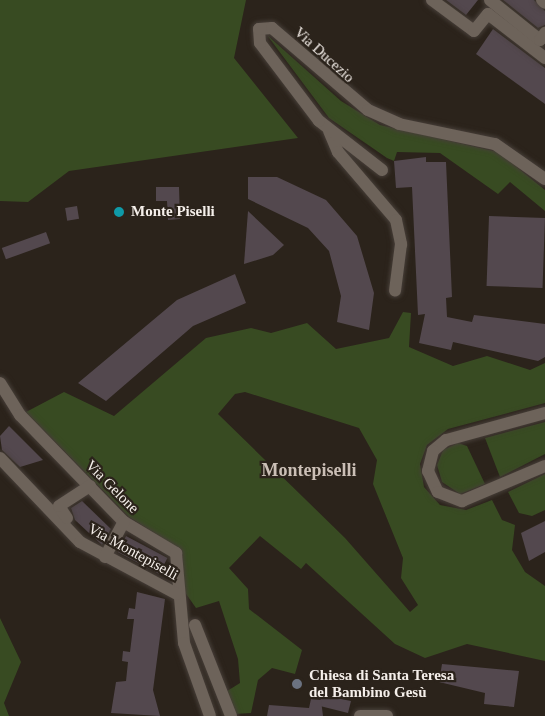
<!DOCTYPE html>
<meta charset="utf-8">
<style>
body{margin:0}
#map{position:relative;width:545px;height:716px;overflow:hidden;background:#2b231b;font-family:Georgia,serif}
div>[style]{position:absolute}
.green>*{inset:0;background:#384b22}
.building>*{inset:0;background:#53484e;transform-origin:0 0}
.roads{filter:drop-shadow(0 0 2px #463e38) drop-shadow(0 0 2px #463e38)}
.minor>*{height:12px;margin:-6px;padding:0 6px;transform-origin:6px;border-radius:6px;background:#6d635a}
.dots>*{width:16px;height:16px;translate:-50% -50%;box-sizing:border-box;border:3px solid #2b231b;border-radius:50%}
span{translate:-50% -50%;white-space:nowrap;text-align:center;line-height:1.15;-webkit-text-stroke:4.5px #2b231b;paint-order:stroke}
.street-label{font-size:15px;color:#f5efea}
.poi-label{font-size:15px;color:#f5efea;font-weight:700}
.left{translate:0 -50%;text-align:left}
.quarter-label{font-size:18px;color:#cbbfb6;font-weight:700}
</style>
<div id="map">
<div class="green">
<i style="clip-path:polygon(0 0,246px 0,234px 58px,298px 138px,69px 171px,28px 202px,0 201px)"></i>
<i style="clip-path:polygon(267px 35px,341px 101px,380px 125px,498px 152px,545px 190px,545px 211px,510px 182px,498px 194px,440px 153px,397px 152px,394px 161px,387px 158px,329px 118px)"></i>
<i style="clip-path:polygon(evenodd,403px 312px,411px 313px,409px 347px,453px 366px,487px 356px,530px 370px,545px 363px,545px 403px,448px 429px,427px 445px,420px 464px,424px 487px,440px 505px,466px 510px,492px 500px,502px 520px,515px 525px,512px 550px,525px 572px,545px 586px,545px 661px,467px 644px,425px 658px,395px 644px,306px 563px,301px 569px,260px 536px,229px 568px,248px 589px,249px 609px,302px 650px,295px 674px,272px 668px,258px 680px,251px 713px,234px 714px,224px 693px,240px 683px,238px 659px,219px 601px,196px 608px,184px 591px,182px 550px,129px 517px,26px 412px,64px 392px,114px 416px,206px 338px,251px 328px,271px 333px,307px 323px,336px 349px,389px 338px,403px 312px,245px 392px,359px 428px,377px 460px,373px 484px,403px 558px,401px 578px,418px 605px,410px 612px,345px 538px,218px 414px,235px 394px,245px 392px)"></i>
<i style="clip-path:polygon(545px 422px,545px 454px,500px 477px,485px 438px)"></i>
<i style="clip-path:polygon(458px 443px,467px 446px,485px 484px,460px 494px,442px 482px,437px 465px,443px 450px)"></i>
<i style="clip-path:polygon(545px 474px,545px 510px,532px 516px,519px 513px,508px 492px)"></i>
<i style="clip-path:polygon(0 618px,21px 662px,4px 703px,9px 716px,0 716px)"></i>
</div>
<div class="building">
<i style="clip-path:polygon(446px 0,478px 0,466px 15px)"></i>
<i style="clip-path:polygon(503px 0,534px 0,545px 11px,545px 25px,538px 28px)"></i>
<i style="clip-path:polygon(493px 29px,545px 68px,545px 104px,476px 54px)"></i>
<i style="clip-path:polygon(426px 157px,426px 162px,446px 162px,452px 297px,446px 298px,447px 317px,472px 322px,474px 315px,545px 324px,545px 357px,538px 361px,453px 342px,451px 350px,419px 343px,425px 314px,418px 315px,412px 187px,396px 188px,394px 161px)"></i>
<i style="clip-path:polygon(248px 177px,277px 177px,326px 200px,357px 236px,374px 293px,369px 330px,337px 322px,341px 296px,329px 251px,308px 228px,248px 199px)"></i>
<i style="clip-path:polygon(156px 187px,179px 187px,180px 219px,168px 220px,167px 201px,156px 201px)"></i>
<i style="left:77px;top:206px;width:13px;height:12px;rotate:81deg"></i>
<i style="clip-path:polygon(248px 211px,284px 245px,273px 255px,244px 264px)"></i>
<i style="left:489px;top:216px;width:56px;height:70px;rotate:2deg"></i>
<i style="left:46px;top:232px;width:12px;height:47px;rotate:70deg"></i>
<i style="clip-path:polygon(235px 274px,246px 303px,193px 326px,106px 401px,78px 383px,177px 300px)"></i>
<i style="clip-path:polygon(9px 426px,43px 460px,20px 467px,2px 450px,0 436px)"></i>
<i style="clip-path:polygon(82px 501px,111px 529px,102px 545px,75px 520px,71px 508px)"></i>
<i style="clip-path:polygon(545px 521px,545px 552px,529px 561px,521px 533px)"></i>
<i style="left:126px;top:536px;width:47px;height:18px;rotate:28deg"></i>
<i style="clip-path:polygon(137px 592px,165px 599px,153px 690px,160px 716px,111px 713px,116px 682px,126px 681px,128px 662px,122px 661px,123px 651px,130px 652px,134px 619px,127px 619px,129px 608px,135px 609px)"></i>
<i style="clip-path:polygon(442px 664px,519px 671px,514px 707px,484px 704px,485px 693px,439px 682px)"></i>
<i style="clip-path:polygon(321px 695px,351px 701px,348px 713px,320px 706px)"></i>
<i style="clip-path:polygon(311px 699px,321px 700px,323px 716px,267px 716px,269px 705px,309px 708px)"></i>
</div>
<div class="roads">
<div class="minor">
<i style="left:432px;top:0;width:52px;rotate:36.4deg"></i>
<i style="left:474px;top:31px;width:22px;rotate:-51deg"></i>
<i style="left:488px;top:14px;width:72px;rotate:37.7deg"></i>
<i style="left:490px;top:0;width:64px;rotate:38.7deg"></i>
<i style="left:540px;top:40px;width:9px;rotate:-54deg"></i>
<i style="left:542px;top:0;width:4px;rotate:45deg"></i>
<i style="left:329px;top:131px;width:23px;rotate:67deg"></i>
<i style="left:338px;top:152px;width:89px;rotate:49.5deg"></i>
<i style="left:396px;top:220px;width:25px;rotate:78deg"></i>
<i style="left:401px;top:244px;width:47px;rotate:97.3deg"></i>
<i style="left:382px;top:170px;width:80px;rotate:-142.1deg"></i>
<i style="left:319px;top:121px;width:98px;rotate:-127.1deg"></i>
<i style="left:260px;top:43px;width:14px;rotate:-94deg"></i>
<i style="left:259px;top:29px;width:13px;rotate:-4deg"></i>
<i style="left:272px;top:28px;width:126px;rotate:40.5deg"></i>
<i style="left:368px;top:110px;width:34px;rotate:24deg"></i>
<i style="left:399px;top:124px;width:98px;rotate:11.8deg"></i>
<i style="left:495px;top:144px;width:61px;rotate:35deg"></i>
<i style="left:0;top:383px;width:38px;rotate:58deg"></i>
<i style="left:20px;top:415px;width:149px;rotate:45.8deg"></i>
<i style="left:124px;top:522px;width:61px;rotate:30.8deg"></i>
<i style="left:176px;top:553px;width:90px;rotate:84.9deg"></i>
<i style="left:184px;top:643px;width:77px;rotate:70.4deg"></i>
<i style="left:545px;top:413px;width:103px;rotate:164.7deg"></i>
<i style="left:446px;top:440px;width:17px;rotate:140deg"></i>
<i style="left:433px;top:451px;width:21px;rotate:104deg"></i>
<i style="left:428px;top:471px;width:23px;rotate:65deg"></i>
<i style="left:438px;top:492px;width:26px;rotate:21deg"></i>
<i style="left:462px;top:501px;width:90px;rotate:-22.9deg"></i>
<i style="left:0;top:458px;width:116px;rotate:46.4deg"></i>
<i style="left:80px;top:542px;width:110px;rotate:28.2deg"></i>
<i style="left:67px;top:518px;width:14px;rotate:-124deg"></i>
<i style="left:59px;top:506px;width:37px;rotate:-33deg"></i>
<i style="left:105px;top:557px;width:40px;rotate:-62deg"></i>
<i style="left:195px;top:625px;width:98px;rotate:68.4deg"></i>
<i style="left:360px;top:716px;width:27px"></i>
</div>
</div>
<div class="dots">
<i style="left:119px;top:212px;background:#0f9aa8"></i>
<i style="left:297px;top:684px;background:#6b7280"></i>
</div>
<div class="street-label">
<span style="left:324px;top:55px;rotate:42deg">Via Ducezio</span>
<span style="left:112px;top:487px;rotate:45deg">Via Gelone</span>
<span style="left:133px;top:552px;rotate:29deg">Via Montepiselli</span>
</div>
<div class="poi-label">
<span class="left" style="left:131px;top:212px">Monte Piselli</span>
<span class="left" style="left:309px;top:684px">Chiesa di Santa Teresa<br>del Bambino Gesù</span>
</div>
<div class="quarter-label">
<span style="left:309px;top:470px">Montepiselli</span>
</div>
</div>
